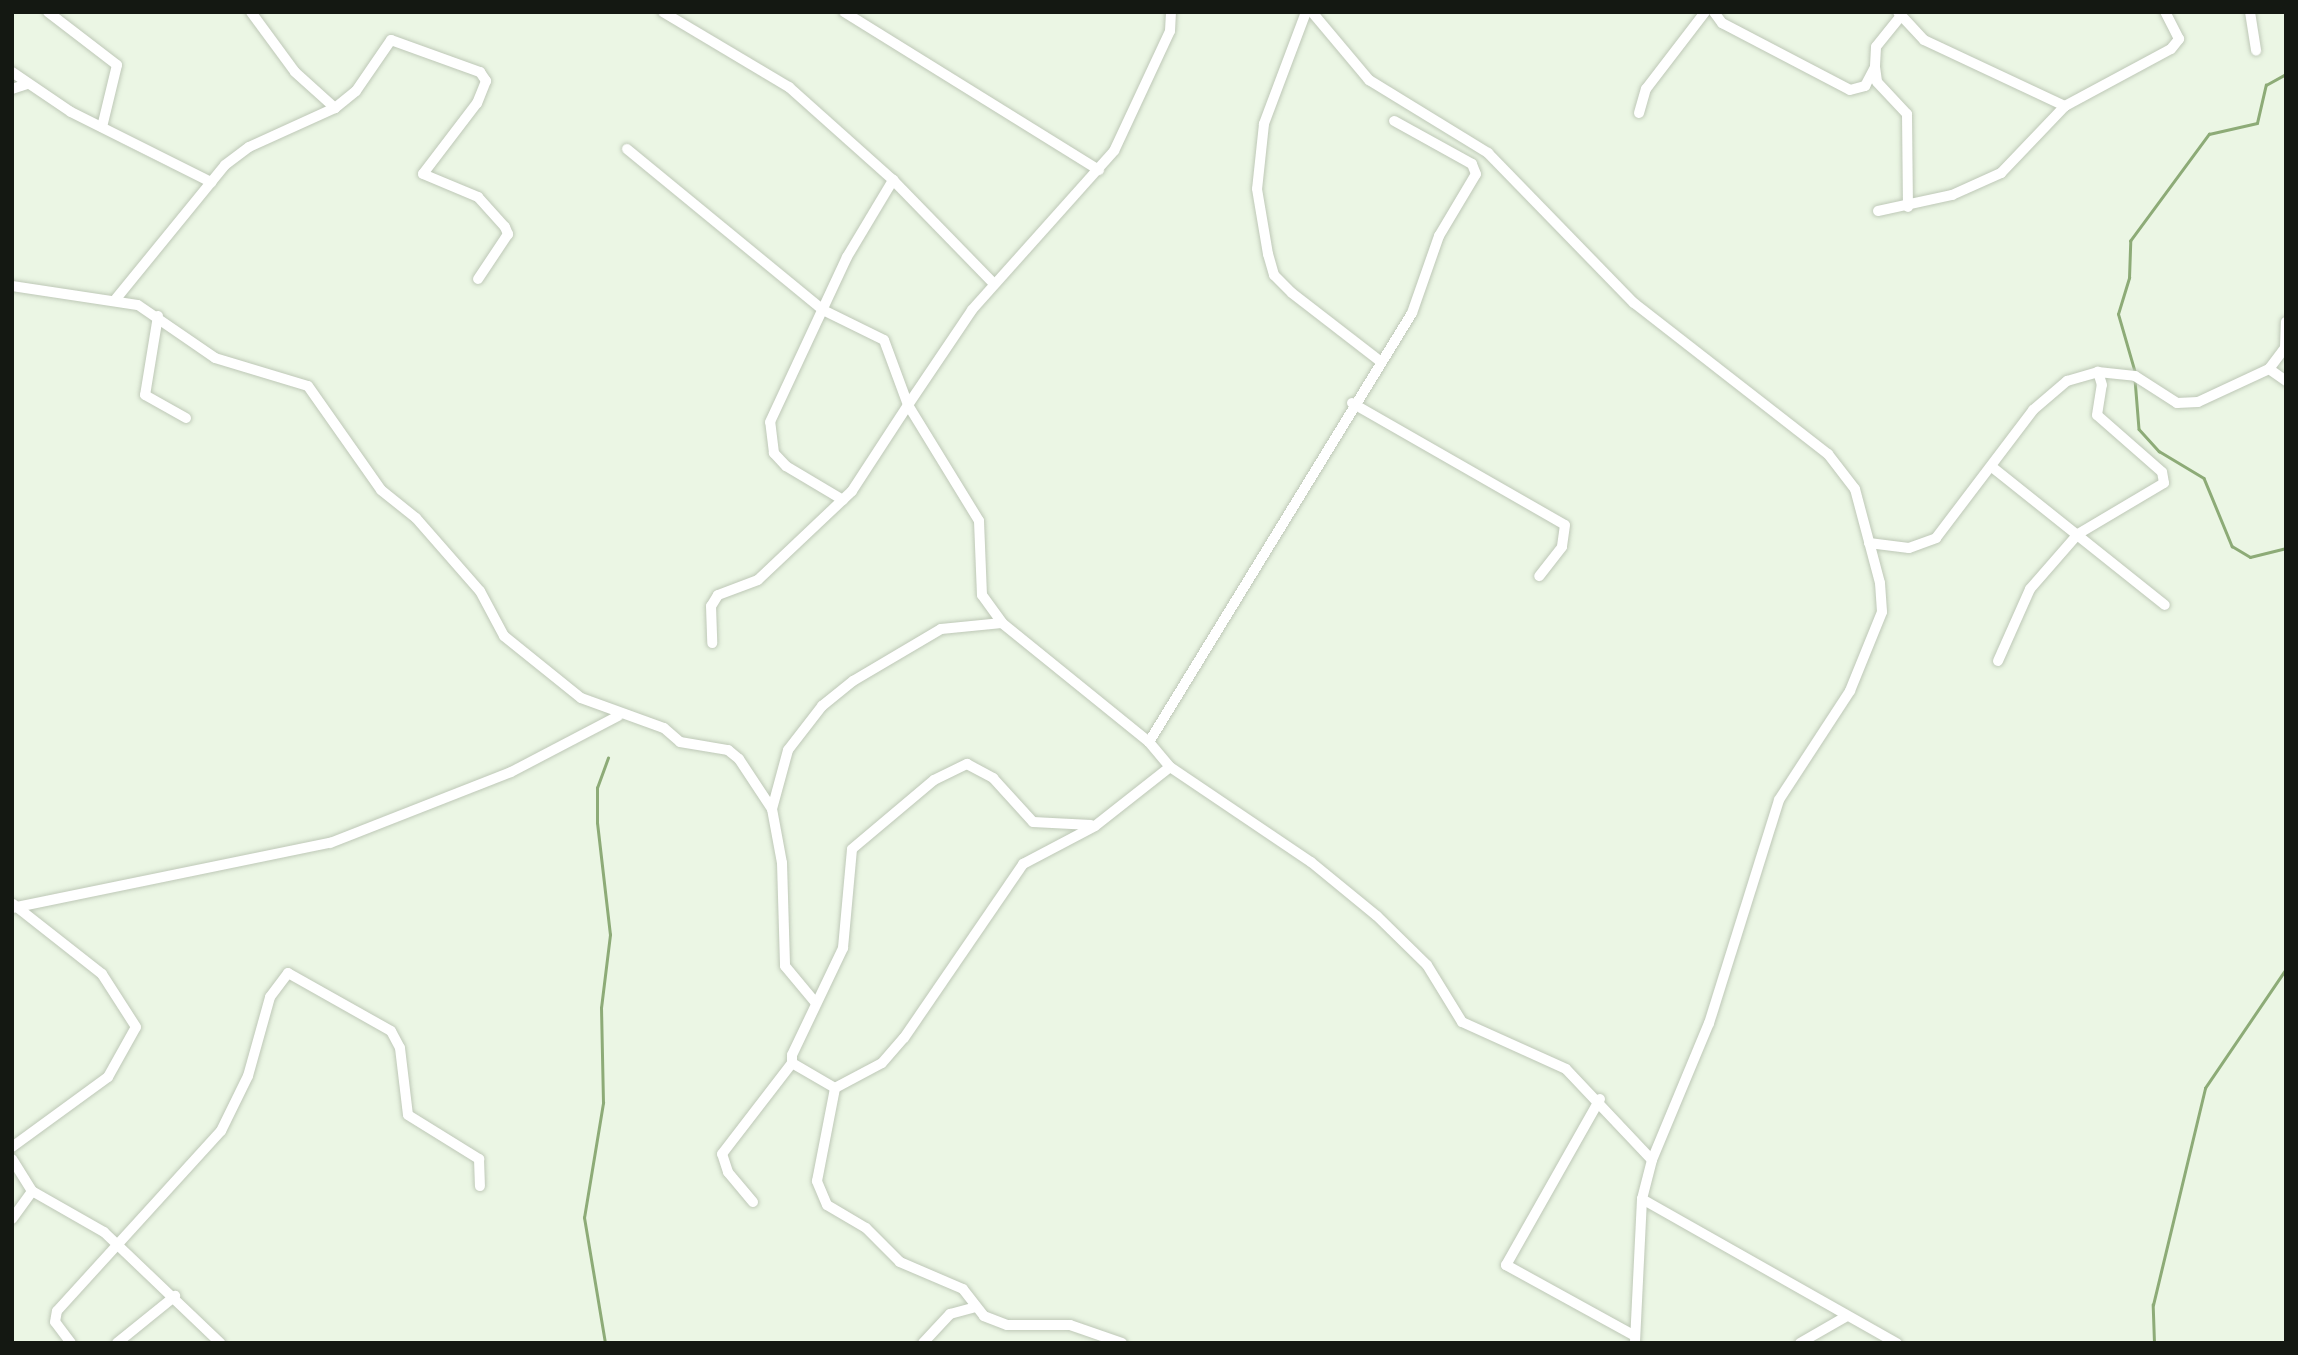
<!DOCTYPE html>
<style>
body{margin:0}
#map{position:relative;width:2298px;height:1355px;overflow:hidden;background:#ebf6e4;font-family:"Playfair Display",serif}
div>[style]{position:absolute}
.stream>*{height:2.5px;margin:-1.25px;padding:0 1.25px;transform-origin:1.25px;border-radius:1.25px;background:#8dab77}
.roads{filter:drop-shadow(0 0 2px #bec8b7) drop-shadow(0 0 2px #bec8b7)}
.street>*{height:10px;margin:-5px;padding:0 5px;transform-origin:5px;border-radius:5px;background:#fff}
span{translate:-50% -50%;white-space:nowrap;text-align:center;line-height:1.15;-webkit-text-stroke:7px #ebf6e4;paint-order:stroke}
.frame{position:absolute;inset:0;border:14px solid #141812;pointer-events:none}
</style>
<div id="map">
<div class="stream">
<i style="left:2135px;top:373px;width:61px;rotate:-106.1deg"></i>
<i style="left:2118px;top:314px;width:38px;rotate:-73deg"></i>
<i style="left:2129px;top:278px;width:37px;rotate:-88deg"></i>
<i style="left:2130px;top:241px;width:133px;rotate:-53.6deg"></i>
<i style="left:2209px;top:134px;width:49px;rotate:-12.9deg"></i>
<i style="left:2257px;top:123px;width:39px;rotate:-77deg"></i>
<i style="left:2266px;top:85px;width:23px;rotate:-29deg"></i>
<i style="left:2135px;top:379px;width:50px;rotate:85.4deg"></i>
<i style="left:2139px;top:429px;width:30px;rotate:48deg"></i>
<i style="left:2159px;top:451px;width:52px;rotate:31deg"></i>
<i style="left:2204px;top:478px;width:74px;rotate:67.6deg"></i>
<i style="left:2232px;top:546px;width:21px;rotate:31deg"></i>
<i style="left:2250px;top:557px;width:37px;rotate:-14deg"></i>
<i style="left:605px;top:1343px;width:127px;rotate:-99.5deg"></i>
<i style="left:584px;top:1218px;width:117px;rotate:-80.6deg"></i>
<i style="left:603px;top:1103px;width:95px;rotate:-91.2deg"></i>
<i style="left:601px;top:1008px;width:74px;rotate:-83deg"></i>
<i style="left:610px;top:935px;width:113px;rotate:-96.6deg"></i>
<i style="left:597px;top:823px;width:35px;rotate:-90deg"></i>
<i style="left:597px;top:788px;width:32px;rotate:-70deg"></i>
<i style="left:2154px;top:1343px;width:38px;rotate:-92deg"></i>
<i style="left:2153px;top:1305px;width:223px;rotate:-76.5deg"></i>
<i style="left:2205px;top:1088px;width:144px;rotate:-55.8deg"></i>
</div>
<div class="roads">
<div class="street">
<i style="left:48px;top:12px;width:87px;rotate:37.5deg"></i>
<i style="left:117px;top:65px;width:64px;rotate:103.6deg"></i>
<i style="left:251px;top:12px;width:74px;rotate:53.7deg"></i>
<i style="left:295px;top:72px;width:54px;rotate:42deg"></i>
<i style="left:663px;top:12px;width:147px;rotate:30.8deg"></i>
<i style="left:789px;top:87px;width:140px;rotate:41.8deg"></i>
<i style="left:893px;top:180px;width:145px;rotate:45.8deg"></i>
<i style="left:844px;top:12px;width:300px;rotate:31.8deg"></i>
<i style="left:1171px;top:12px;width:19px;rotate:93deg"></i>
<i style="left:1170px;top:31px;width:132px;rotate:115deg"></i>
<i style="left:1114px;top:151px;width:213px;rotate:131.8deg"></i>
<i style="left:972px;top:310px;width:115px;rotate:124deg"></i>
<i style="left:908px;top:405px;width:136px;rotate:58.5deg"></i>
<i style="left:979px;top:521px;width:74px;rotate:87.7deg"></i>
<i style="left:982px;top:595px;width:34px;rotate:54deg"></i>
<i style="left:1002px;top:623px;width:189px;rotate:39deg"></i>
<i style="left:1149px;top:742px;width:33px;rotate:50deg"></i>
<i style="left:1170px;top:767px;width:170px;rotate:34deg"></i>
<i style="left:1311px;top:862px;width:85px;rotate:39.3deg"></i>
<i style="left:1377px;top:916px;width:70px;rotate:44.4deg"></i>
<i style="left:1427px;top:965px;width:67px;rotate:58.4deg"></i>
<i style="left:1462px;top:1022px;width:114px;rotate:24.3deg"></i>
<i style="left:1566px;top:1069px;width:125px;rotate:46.6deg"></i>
<i style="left:1306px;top:12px;width:120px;rotate:110.6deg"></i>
<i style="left:1264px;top:124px;width:65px;rotate:96.1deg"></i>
<i style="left:1257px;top:189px;width:66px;rotate:80.4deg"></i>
<i style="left:1268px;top:254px;width:22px;rotate:74deg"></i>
<i style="left:1274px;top:275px;width:25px;rotate:45deg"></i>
<i style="left:1292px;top:293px;width:111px;rotate:37.7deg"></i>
<i style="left:1312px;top:12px;width:89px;rotate:50deg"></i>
<i style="left:1369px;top:80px;width:140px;rotate:31.5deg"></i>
<i style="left:1488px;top:153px;width:209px;rotate:45.8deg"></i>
<i style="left:1634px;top:303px;width:246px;rotate:37.9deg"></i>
<i style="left:1828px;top:454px;width:44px;rotate:52.4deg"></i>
<i style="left:1855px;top:489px;width:97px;rotate:75.1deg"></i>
<i style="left:1880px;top:583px;width:29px;rotate:86deg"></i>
<i style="left:1882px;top:612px;width:85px;rotate:112.1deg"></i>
<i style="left:1850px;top:691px;width:130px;rotate:123.1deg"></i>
<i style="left:1779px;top:800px;width:234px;rotate:107.4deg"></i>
<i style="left:1709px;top:1023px;width:148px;rotate:112.6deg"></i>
<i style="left:1652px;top:1160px;width:40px;rotate:104.4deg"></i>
<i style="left:1642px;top:1199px;width:144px;rotate:92.8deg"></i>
<i style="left:1714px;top:12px;width:14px;rotate:54deg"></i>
<i style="left:1722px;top:23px;width:144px;rotate:27.6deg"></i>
<i style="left:1850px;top:90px;width:16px;rotate:-15deg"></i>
<i style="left:1865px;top:86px;width:21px;rotate:-62deg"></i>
<i style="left:1898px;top:12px;width:38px;rotate:47deg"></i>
<i style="left:1924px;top:40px;width:156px;rotate:25.1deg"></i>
<i style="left:2250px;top:12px;width:39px;rotate:81deg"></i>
<i style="left:1900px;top:17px;width:38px;rotate:129deg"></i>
<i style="left:1876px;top:47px;width:20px;rotate:93deg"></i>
<i style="left:1875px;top:67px;width:15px;rotate:82deg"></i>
<i style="left:1877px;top:82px;width:44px;rotate:46.8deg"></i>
<i style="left:1907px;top:114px;width:93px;rotate:89.4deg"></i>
<i style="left:12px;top:72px;width:71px;rotate:34.1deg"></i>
<i style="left:71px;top:112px;width:157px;rotate:26.6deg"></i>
<i style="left:12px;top:89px;width:16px;rotate:-18deg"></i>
<i style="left:1639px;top:113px;width:25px;rotate:-74deg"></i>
<i style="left:1646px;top:89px;width:97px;rotate:-52.5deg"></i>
<i style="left:627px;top:149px;width:254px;rotate:39.4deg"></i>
<i style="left:823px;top:310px;width:68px;rotate:26.2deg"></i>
<i style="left:884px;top:340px;width:69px;rotate:69.7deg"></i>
<i style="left:908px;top:405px;width:103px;rotate:123.1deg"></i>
<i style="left:852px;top:491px;width:129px;rotate:136.6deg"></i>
<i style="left:758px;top:580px;width:43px;rotate:159.4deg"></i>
<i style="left:718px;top:595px;width:13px;rotate:122deg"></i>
<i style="left:711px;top:606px;width:37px;rotate:88deg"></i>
<i style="left:1878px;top:211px;width:76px;rotate:-12.2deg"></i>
<i style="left:1952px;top:195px;width:54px;rotate:-24.2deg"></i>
<i style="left:2001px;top:173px;width:93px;rotate:-46.3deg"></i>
<i style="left:2065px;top:106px;width:120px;rotate:-28.3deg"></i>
<i style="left:2171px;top:49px;width:13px;rotate:-51deg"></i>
<i style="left:2179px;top:39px;width:30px;rotate:-117deg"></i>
<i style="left:12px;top:286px;width:127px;rotate:8.6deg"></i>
<i style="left:138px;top:305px;width:93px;rotate:34.5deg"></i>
<i style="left:215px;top:358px;width:97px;rotate:16.8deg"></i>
<i style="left:308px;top:386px;width:127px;rotate:54.9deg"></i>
<i style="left:381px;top:490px;width:45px;rotate:38.7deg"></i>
<i style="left:416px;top:518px;width:97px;rotate:48.8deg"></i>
<i style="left:480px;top:591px;width:51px;rotate:61.9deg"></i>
<i style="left:504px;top:636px;width:99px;rotate:38.8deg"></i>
<i style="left:581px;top:698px;width:88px;rotate:19.9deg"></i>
<i style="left:664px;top:728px;width:21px;rotate:41deg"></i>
<i style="left:680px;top:742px;width:49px;rotate:9.5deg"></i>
<i style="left:728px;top:750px;width:14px;rotate:39deg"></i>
<i style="left:739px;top:759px;width:60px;rotate:56.6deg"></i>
<i style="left:772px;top:809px;width:55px;rotate:79.5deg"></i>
<i style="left:782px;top:863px;width:103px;rotate:88.3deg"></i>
<i style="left:785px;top:966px;width:47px;rotate:50.2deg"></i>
<i style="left:115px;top:300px;width:174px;rotate:-50.8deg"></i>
<i style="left:225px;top:165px;width:30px;rotate:-37deg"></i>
<i style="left:249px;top:147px;width:94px;rotate:-24.4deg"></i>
<i style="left:335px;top:108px;width:27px;rotate:-39deg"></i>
<i style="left:356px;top:91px;width:62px;rotate:-55.5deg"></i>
<i style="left:391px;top:40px;width:95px;rotate:19.8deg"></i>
<i style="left:480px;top:72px;width:11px;rotate:56deg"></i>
<i style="left:486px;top:81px;width:24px;rotate:112deg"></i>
<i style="left:477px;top:103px;width:89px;rotate:127.3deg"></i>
<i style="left:423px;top:174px;width:60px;rotate:22.7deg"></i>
<i style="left:478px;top:197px;width:40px;rotate:48deg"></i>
<i style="left:505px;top:227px;width:8px;rotate:67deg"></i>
<i style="left:508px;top:234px;width:54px;rotate:123.7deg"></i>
<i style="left:158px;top:316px;width:80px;rotate:99.3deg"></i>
<i style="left:145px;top:395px;width:47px;rotate:29.3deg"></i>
<i style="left:2269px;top:369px;width:21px;rotate:35deg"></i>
<i style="left:1352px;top:403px;width:245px;rotate:29.8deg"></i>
<i style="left:1565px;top:525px;width:22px;rotate:98deg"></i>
<i style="left:1562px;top:547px;width:37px;rotate:128deg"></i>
<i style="left:1992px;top:467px;width:221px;rotate:38.6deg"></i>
<i style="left:843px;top:500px;width:66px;rotate:-149.2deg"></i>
<i style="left:786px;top:466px;width:18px;rotate:-133deg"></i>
<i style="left:774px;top:453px;width:31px;rotate:-97deg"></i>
<i style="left:770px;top:422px;width:182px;rotate:-65deg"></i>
<i style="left:847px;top:257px;width:90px;rotate:-59.1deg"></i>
<i style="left:1869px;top:543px;width:40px;rotate:7.1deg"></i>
<i style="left:1909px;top:548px;width:29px;rotate:-20deg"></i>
<i style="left:1936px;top:538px;width:161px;rotate:-52.8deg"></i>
<i style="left:2033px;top:410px;width:45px;rotate:-40.5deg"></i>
<i style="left:2067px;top:381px;width:32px;rotate:-16deg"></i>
<i style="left:2098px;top:372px;width:37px;rotate:6deg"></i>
<i style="left:2135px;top:376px;width:50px;rotate:32.7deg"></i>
<i style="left:2177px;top:403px;width:21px;rotate:-3deg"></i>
<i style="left:2198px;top:402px;width:78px;rotate:-24.9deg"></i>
<i style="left:2269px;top:369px;width:26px;rotate:-53deg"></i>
<i style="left:2285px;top:348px;width:26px;rotate:-88deg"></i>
<i style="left:1998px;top:661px;width:79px;rotate:-66deg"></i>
<i style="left:2030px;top:589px;width:73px;rotate:-48.9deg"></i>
<i style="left:2078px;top:534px;width:100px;rotate:-30.7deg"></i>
<i style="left:2164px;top:483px;width:11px;rotate:-100deg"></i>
<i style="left:2162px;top:472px;width:86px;rotate:-138.8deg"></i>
<i style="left:2097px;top:415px;width:30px;rotate:-81deg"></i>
<i style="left:2102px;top:385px;width:14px;rotate:-107deg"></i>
<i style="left:1149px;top:742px;width:503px;rotate:-58.49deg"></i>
<i style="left:1412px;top:313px;width:82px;rotate:-70.7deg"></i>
<i style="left:1439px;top:236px;width:72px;rotate:-59.2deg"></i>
<i style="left:1476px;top:174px;width:11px;rotate:-112deg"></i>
<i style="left:1472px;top:164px;width:89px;rotate:-151.1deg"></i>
<i style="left:772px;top:809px;width:61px;rotate:-74.8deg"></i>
<i style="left:788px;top:750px;width:56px;rotate:-52.3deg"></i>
<i style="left:822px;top:706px;width:40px;rotate:-39deg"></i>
<i style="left:853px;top:681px;width:102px;rotate:-30.6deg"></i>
<i style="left:941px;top:629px;width:61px;rotate:-5.6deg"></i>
<i style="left:12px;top:908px;width:325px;rotate:-11.6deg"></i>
<i style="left:330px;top:843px;width:194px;rotate:-21.4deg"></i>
<i style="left:511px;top:772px;width:121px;rotate:-27.6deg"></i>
<i style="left:835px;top:1088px;width:50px;rotate:-149.8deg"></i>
<i style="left:792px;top:1063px;width:8px;rotate:-90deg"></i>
<i style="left:792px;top:1055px;width:119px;rotate:-64.5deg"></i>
<i style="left:843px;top:948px;width:99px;rotate:-84.8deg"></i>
<i style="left:852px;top:849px;width:107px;rotate:-40.1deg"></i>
<i style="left:934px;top:780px;width:37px;rotate:-26deg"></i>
<i style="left:967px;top:764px;width:30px;rotate:28deg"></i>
<i style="left:993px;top:778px;width:59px;rotate:47.7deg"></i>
<i style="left:1033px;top:822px;width:58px;rotate:3deg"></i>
<i style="left:1600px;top:1099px;width:191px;rotate:119.5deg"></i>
<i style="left:1506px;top:1265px;width:147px;rotate:28.8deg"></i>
<i style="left:12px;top:1147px;width:119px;rotate:-36.1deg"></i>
<i style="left:108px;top:1077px;width:57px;rotate:-60.8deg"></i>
<i style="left:136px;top:1027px;width:63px;rotate:-122.7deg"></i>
<i style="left:102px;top:974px;width:113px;rotate:-141.8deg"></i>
<i style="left:12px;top:1159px;width:38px;rotate:58deg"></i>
<i style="left:32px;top:1191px;width:83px;rotate:29.7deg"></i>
<i style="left:104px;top:1232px;width:161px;rotate:43.7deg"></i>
<i style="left:1642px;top:1199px;width:293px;rotate:29.5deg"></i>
<i style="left:753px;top:1202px;width:39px;rotate:-130deg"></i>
<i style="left:728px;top:1172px;width:19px;rotate:-108deg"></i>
<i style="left:722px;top:1154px;width:115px;rotate:-52.4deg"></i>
<i style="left:12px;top:1219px;width:34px;rotate:-54deg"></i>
<i style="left:71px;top:1343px;width:26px;rotate:-127deg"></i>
<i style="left:55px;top:1322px;width:11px;rotate:-80deg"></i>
<i style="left:57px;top:1311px;width:244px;rotate:-47.7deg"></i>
<i style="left:221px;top:1131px;width:61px;rotate:-63.9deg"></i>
<i style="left:248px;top:1076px;width:82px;rotate:-74.4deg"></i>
<i style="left:270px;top:997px;width:30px;rotate:-53deg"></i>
<i style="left:288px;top:973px;width:118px;rotate:29.4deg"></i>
<i style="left:391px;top:1031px;width:19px;rotate:62deg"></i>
<i style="left:400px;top:1048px;width:67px;rotate:83.2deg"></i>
<i style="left:408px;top:1115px;width:84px;rotate:31.8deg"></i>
<i style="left:479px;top:1159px;width:27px;rotate:88deg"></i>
<i style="left:117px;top:1343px;width:75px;rotate:-39deg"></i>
<i style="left:923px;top:1343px;width:40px;rotate:-47deg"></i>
<i style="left:950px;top:1314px;width:24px;rotate:-15deg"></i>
<i style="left:1122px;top:1343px;width:55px;rotate:-160.9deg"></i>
<i style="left:1070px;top:1325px;width:63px;rotate:180deg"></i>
<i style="left:1007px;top:1325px;width:25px;rotate:-159deg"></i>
<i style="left:984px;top:1316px;width:34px;rotate:-128deg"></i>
<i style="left:963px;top:1289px;width:69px;rotate:-156.8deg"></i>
<i style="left:900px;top:1262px;width:48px;rotate:-135deg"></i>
<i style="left:866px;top:1228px;width:45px;rotate:-149.5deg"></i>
<i style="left:827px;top:1205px;width:26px;rotate:-113deg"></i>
<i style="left:817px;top:1181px;width:95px;rotate:-79deg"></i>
<i style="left:835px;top:1088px;width:53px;rotate:-28deg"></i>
<i style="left:882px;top:1063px;width:33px;rotate:-49deg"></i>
<i style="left:904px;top:1038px;width:211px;rotate:-55.6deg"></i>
<i style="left:1023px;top:864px;width:81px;rotate:-27.8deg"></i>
<i style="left:1095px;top:826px;width:95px;rotate:-38.2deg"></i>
<i style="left:1800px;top:1343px;width:54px;rotate:-29.9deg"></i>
</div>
</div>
<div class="frame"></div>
</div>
